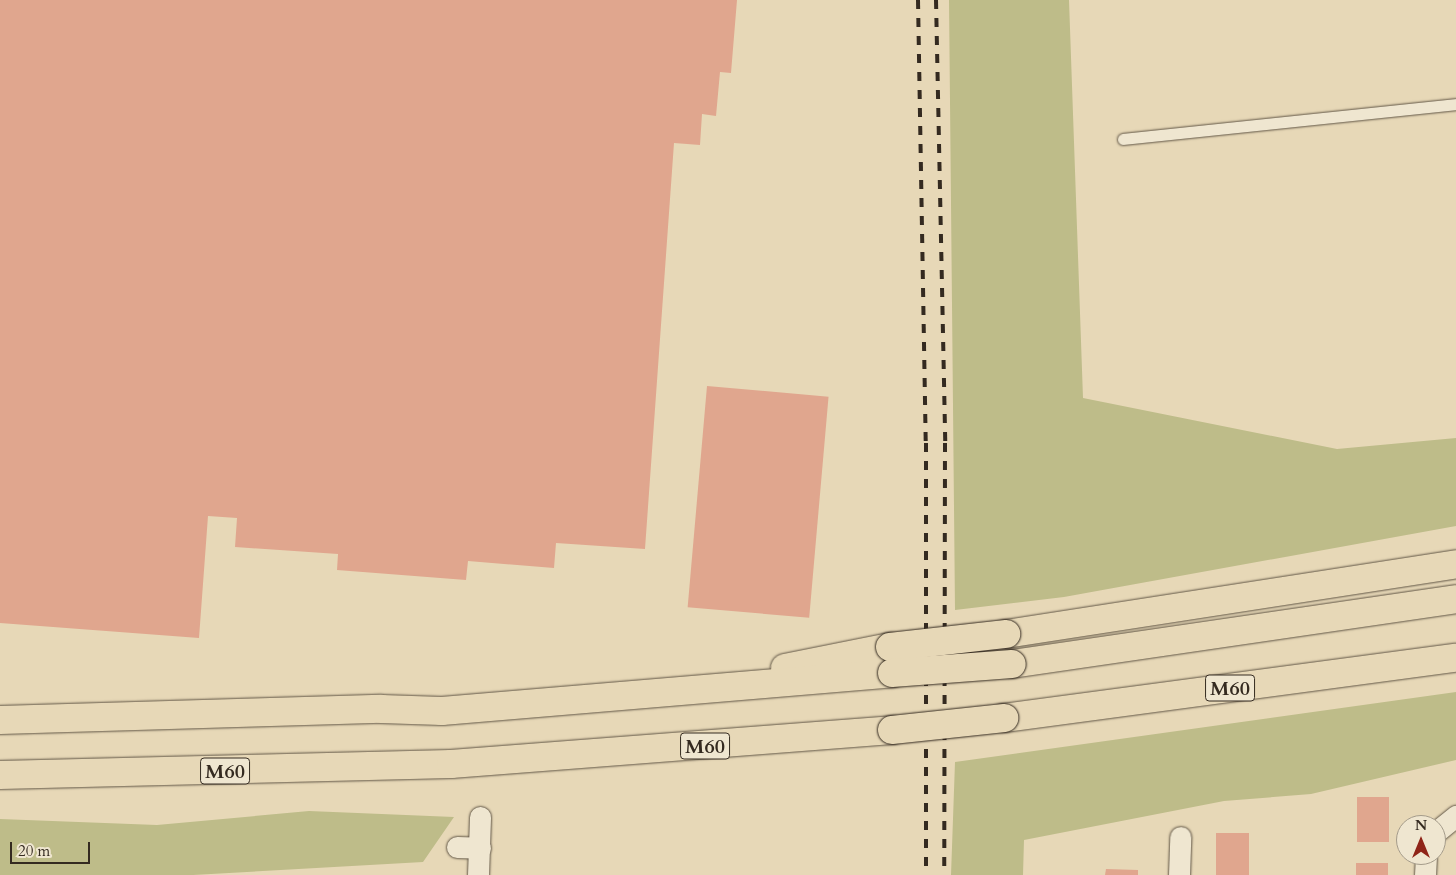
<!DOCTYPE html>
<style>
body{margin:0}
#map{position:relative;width:1456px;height:875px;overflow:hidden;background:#e7d8b7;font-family:Cardo,serif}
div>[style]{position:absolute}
.green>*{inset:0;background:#bebc89}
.building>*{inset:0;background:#e0a68e;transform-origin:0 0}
.roads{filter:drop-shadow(0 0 1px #615646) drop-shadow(0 0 1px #615646)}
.lane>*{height:11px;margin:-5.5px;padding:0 5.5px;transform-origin:5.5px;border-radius:5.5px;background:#efe6d0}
.street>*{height:21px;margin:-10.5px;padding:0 10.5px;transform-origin:10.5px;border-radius:10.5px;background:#efe6d0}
.highway>*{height:28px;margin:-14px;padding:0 14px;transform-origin:14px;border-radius:14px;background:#e7d8b7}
.rail>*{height:4px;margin-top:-2px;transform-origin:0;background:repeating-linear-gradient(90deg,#342a20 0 9px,transparent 0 18px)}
.bridges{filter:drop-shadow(0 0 1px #342a20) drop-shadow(0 0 1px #342a20)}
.highway-bridge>*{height:28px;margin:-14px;padding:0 14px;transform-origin:14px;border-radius:14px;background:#e7d8b7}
span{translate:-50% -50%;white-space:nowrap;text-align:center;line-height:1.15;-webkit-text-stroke:5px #efe6d0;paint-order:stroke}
.shield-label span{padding:1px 4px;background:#efe6d0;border:1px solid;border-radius:4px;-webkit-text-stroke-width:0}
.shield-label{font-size:20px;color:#342a20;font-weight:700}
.north{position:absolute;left:1396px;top:815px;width:50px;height:50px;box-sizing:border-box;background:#efe6d0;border:1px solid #a49b8a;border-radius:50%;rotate:0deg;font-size:14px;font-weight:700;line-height:20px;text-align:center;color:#342a20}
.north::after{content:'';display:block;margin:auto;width:18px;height:22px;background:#8f2418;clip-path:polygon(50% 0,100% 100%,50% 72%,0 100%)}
.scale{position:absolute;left:10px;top:842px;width:80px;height:22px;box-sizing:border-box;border:2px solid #342a20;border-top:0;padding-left:6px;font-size:15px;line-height:18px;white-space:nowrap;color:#342a20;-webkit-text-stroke:4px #efe6d0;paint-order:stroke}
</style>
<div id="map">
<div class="green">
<i style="clip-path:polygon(949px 0,1069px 0,1083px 398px,1337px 449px,1456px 438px,1456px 526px,1064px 597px,955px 610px)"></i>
<i style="clip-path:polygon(1456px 692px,1456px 760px,1311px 794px,1224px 801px,1024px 840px,1023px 875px,951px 875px,955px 762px)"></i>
<i style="clip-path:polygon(309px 811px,454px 817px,423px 862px,193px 875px,0 875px,0 819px,157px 825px)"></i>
</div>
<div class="building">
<i style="clip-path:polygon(0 0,737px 0,731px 73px,720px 72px,716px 116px,702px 114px,700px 145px,674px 143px,645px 549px,556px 543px,554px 568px,468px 561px,466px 580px,337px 570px,338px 554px,235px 547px,237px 518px,208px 516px,199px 638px,0 623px)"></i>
<i style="left:707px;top:386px;width:122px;height:222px;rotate:5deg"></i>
<i style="left:1357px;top:797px;width:32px;height:45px"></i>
<i style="left:1216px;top:833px;width:33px;height:42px"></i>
<i style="left:1356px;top:863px;width:32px;height:12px"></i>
<i style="clip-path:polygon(1106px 869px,1138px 870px,1138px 875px,1105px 875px)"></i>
</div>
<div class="roads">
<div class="lane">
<i style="left:1123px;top:139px;width:335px;rotate:-6deg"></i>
</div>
<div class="street">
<i style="left:1436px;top:832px;width:26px;rotate:-39deg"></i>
<i style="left:457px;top:847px;width:23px;rotate:2deg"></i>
<i style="left:478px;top:875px;width:58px;rotate:-88deg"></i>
<i style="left:1179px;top:875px;width:38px;rotate:-88deg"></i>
<i style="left:1425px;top:875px;width:20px;rotate:-87deg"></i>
</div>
<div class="highway">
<i style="left:1006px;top:634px;width:455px;rotate:-8.8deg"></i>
<i style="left:1012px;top:664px;width:449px;rotate:-8.3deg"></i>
<i style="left:785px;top:668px;width:107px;rotate:-11.3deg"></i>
<i style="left:1004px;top:718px;width:456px;rotate:-7.6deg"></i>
<i style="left:0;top:720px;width:381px;rotate:-1.7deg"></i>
<i style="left:381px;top:709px;width:61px;rotate:1.9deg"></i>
<i style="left:442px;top:711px;width:452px;rotate:-4.8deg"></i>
<i style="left:0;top:775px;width:451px;rotate:-1.4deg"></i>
<i style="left:451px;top:764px;width:442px;rotate:-4.4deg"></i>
</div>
</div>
<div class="rail">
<i style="left:918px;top:0;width:443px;rotate:89deg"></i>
<i style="left:926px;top:443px;width:432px;rotate:90deg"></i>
<i style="left:936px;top:0;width:443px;rotate:88.8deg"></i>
<i style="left:945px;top:443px;width:432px;rotate:90.1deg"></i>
</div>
<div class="bridges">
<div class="highway-bridge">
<i style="left:890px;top:647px;width:117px;rotate:-6.4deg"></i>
<i style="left:892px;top:673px;width:120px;rotate:-4.3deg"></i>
<i style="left:892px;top:730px;width:113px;rotate:-6.1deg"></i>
</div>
</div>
<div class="shield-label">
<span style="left:1230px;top:688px">M60</span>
<span style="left:705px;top:746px">M60</span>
<span style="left:225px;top:771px">M60</span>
</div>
<div class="north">N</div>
<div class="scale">20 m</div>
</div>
